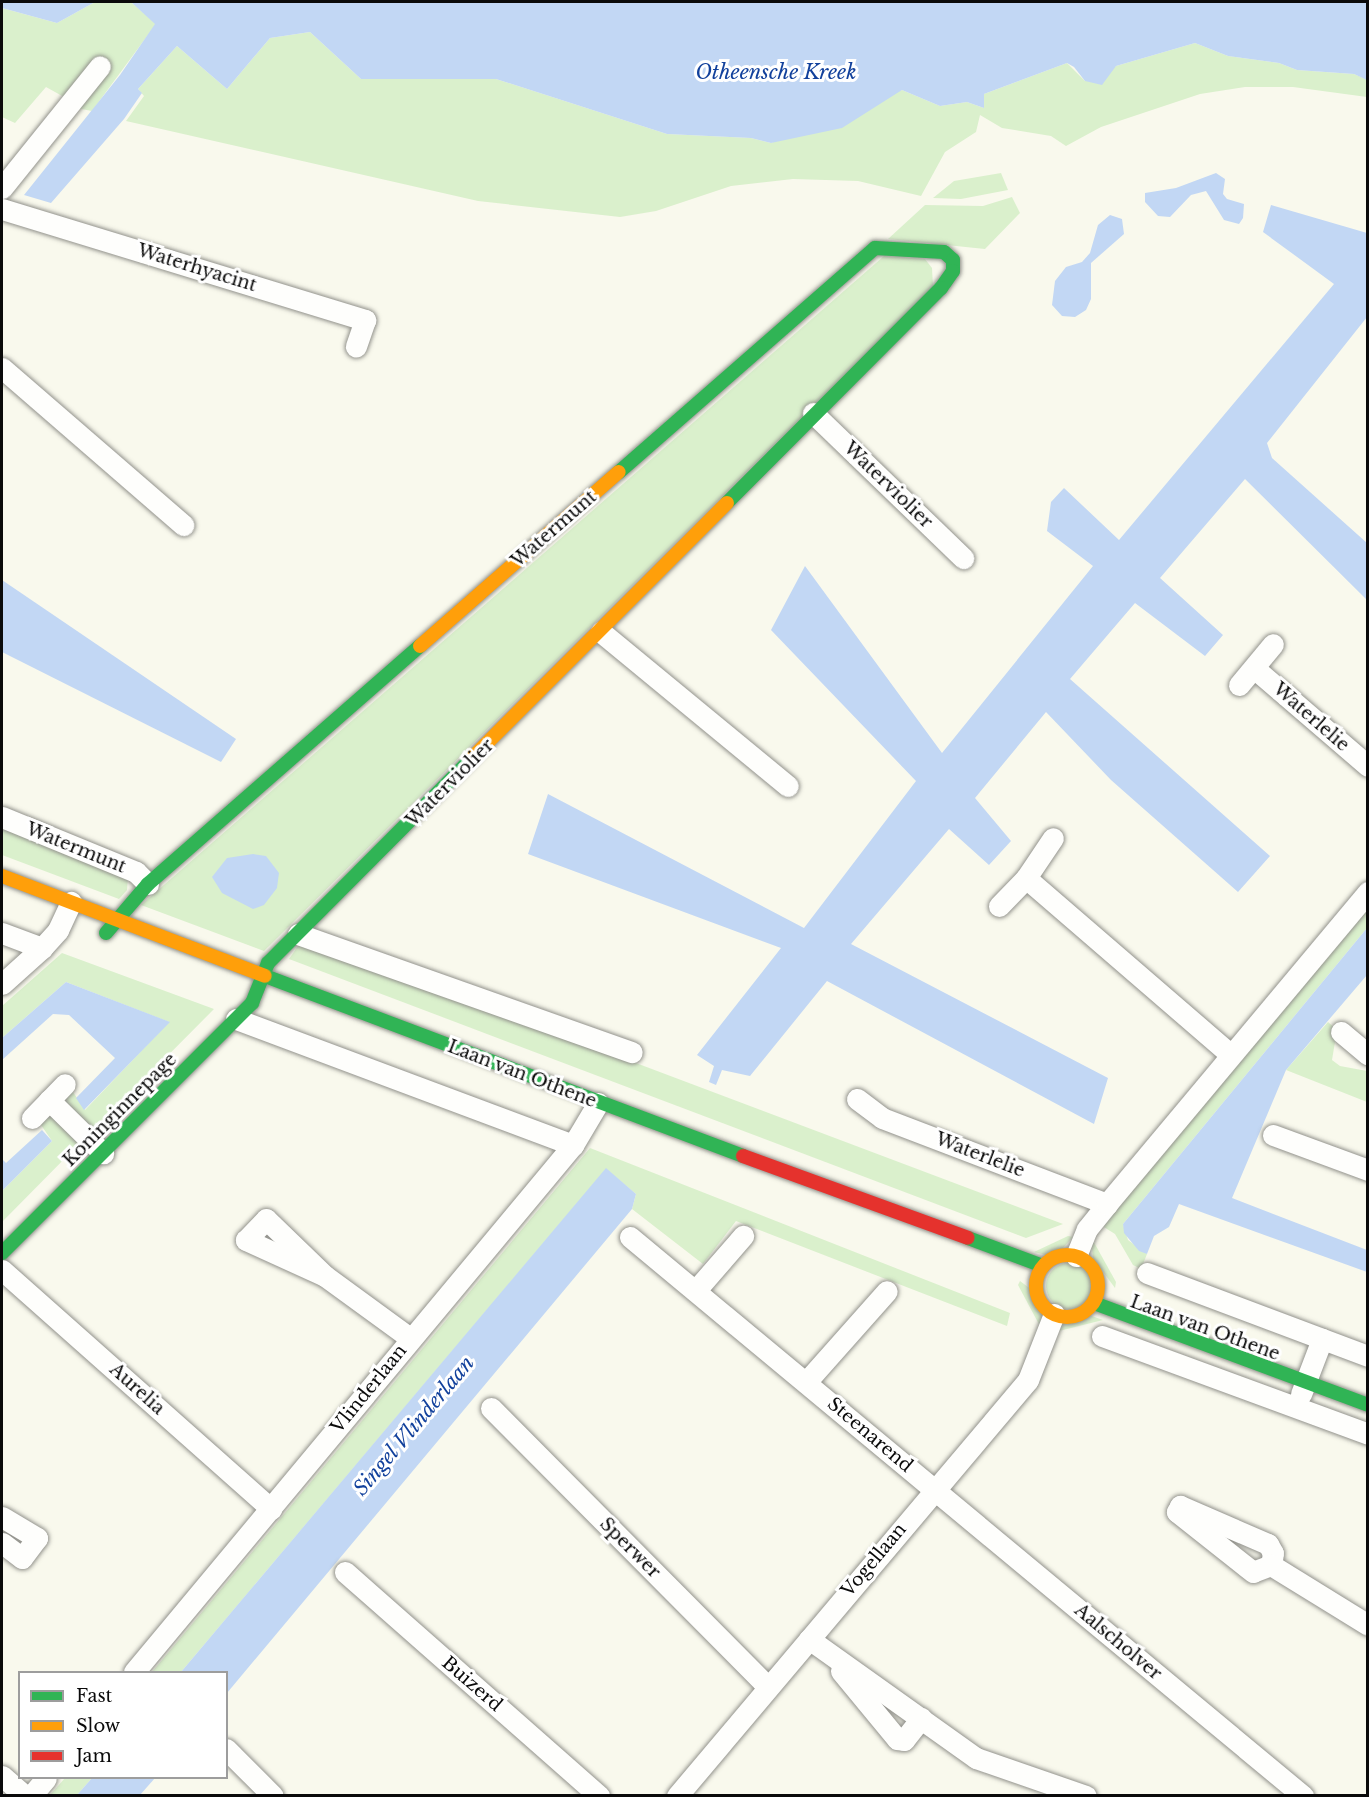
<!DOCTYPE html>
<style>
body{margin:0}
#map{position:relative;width:1369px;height:1797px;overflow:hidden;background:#f9f9ed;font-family:"Libre Baskerville",serif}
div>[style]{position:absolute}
.green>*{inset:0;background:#daf0cc}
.round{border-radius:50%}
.water>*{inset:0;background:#c2d7f4}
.roads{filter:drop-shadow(0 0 2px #92928c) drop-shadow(0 0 2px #92928c)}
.street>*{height:21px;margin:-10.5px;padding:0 10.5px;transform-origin:10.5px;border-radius:10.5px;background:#fefefc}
.fast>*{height:14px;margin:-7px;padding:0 7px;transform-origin:7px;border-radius:7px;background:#30b455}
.slow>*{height:14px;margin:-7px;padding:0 7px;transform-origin:7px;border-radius:7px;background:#ff9f0a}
.slow>.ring{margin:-7px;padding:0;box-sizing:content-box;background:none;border:14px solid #ff9f0a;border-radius:50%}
.jam>*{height:14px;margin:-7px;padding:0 7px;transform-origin:7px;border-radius:7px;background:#e5322d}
span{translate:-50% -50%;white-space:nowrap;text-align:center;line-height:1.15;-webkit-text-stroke:6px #fff;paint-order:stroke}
.street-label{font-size:18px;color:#0a0a0a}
.water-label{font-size:20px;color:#12419c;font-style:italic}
.frame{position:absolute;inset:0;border:3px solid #0a0a0a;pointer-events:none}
.legend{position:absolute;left:18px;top:1671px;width:210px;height:108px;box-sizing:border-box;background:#fff;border:2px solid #9d9d9d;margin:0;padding:8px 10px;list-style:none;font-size:18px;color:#0a0a0a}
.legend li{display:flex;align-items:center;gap:12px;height:30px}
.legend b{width:30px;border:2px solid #9d9d9d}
</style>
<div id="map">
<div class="green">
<i style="clip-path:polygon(95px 2px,131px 2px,156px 24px,92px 111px,71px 107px,64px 97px,46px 87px,15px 123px,2px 117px,2px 8px,57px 23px)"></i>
<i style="clip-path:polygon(310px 32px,361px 79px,496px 79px,667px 134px,751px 138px,771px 143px,902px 90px,940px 106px,967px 102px,984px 108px,984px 94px,1067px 63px,1085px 81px,1116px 66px,1195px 43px,1228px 56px,1279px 63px,1297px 70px,1354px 74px,1368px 80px,1367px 97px,1293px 87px,1245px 87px,1200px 94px,1101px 127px,1066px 146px,1051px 136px,1002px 128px,980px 115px,976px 132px,945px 152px,921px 196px,858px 181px,793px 179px,731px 186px,656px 211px,620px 217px,478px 201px,126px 121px,144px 96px,138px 89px,177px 46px,227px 89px,270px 38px)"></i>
<i style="clip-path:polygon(1001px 173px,1008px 190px,961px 199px,933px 198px,954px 181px)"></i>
<i style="clip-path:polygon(1012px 197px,1020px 213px,985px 249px,888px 239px,925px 205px,983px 206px)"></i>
<i style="clip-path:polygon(884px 256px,925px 259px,932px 268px,933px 287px,264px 951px,141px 905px)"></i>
<i style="clip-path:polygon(2px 826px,128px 877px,127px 890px,119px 899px,2px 855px)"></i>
<i style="clip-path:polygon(1367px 903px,1367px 928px,1123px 1224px,1128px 1240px,1147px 1254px,1141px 1269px,1133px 1265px,1115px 1234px,1099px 1224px)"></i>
<i style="clip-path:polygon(302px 940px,620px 1057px,1063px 1224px,1026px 1238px,289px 959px)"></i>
<i style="clip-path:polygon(62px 953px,214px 1009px,91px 1133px,62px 1101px,71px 1089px,85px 1110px,169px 1022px,66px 982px,2px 1038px,2px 1006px)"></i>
<i style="clip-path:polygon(1328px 1022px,1337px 1030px,1332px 1060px,1340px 1066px,1367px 1071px,1367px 1102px,1286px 1070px)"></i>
<i style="clip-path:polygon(51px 1115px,82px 1141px,2px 1222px,2px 1191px,52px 1141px,39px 1122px)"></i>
<i style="clip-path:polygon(590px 1148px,1010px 1313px,1007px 1326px,736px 1221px,703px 1264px,632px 1209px,636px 1194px,606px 1169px,181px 1672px,152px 1672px)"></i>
<i style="clip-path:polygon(1068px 1236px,1073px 1237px,1062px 1249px,1046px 1255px,1034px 1252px)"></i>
<i style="clip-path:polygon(1091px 1237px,1116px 1282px,1115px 1288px,1093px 1258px)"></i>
<i class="round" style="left:1046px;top:1263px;width:46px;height:46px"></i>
<i style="clip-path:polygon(1020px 1281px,1032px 1290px,1044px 1311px,1041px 1328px,1018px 1285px)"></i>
<i style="clip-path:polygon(1089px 1315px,1103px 1320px,1055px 1332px,1062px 1324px)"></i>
<i style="clip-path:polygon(65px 1778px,92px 1778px,77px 1795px,50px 1795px)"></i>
</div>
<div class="water">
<i style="clip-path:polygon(2px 2px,95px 2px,57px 23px,2px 8px)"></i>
<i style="clip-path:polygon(131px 2px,1367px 2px,1367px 80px,1354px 74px,1297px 70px,1279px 63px,1228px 56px,1195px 43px,1116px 66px,1102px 85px,1085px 81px,1074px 67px,1067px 63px,984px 94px,984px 108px,967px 102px,940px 106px,902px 90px,842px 128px,771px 143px,751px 138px,667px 134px,496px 79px,361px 79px,310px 32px,270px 38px,227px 89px,177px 46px,138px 89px,142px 93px,124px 119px,51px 203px,24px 195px,120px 75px,155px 24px)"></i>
<i style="clip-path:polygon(1216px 173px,1225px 179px,1223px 194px,1227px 199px,1244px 204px,1243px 218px,1239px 224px,1224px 220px,1206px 191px,1191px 195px,1170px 217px,1158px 216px,1145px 202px,1145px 193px,1176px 188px)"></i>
<i style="clip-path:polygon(1271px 205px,1367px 233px,1367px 317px,1267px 443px,1272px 458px,1367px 543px,1367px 600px,1245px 479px,1160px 578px,1223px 635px,1205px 656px,1135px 603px,1070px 679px,1270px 856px,1238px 892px,1111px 780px,1046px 712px,975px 798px,1011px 841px,989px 865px,949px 829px,851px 944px,1108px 1078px,1094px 1124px,827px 981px,750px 1076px,722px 1070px,716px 1085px,709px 1082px,714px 1066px,697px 1055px,781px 948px,528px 854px,548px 794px,804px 928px,916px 781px,771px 630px,805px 566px,942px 753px,1093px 566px,1047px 531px,1051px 502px,1064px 488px,1119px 540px,1334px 284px,1263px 232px)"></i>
<i style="clip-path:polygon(1110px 215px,1122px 219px,1124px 234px,1091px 263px,1091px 299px,1086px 310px,1075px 317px,1062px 316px,1052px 305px,1055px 281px,1066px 267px,1082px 262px,1090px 253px,1098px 225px)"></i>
<i style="clip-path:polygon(2px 580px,236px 739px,221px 762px,2px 652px)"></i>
<i style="clip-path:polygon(253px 854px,266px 856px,279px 873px,277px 888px,264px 905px,253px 909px,222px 893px,212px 877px,227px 858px)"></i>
<i style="clip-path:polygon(1367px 928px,1367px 975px,1286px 1070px,1232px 1198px,1367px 1250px,1367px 1272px,1179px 1204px,1169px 1227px,1154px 1236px,1147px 1254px,1139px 1251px,1124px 1233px,1123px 1224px)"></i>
<i style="clip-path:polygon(66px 982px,170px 1022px,84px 1110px,76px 1098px,115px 1058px,69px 1015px,53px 1014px,2px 1060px,2px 1038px)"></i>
<i style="clip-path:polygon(42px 1130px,52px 1141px,2px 1191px,2px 1159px,6px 1163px)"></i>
<i style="clip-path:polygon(606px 1168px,636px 1194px,632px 1209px,227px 1693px,226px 1672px,181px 1672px)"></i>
<i style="clip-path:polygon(92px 1778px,155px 1778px,140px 1795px,77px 1795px)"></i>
</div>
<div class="roads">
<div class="street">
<i style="left:2px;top:188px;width:156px;rotate:-51.2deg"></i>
<i style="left:2px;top:209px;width:380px;rotate:17deg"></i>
<i style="left:365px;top:320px;width:28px;rotate:109deg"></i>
<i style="left:2px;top:368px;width:240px;rotate:40.9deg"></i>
<i style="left:813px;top:413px;width:209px;rotate:44deg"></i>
<i style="left:601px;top:632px;width:242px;rotate:39.5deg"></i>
<i style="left:1254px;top:668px;width:150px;rotate:40.7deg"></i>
<i style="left:1239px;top:685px;width:53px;rotate:-50.3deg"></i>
<i style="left:2px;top:817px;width:145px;rotate:22.3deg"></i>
<i style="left:136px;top:872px;width:17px;rotate:45deg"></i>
<i style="left:1026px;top:878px;width:269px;rotate:40.8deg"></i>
<i style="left:999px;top:906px;width:39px;rotate:-46deg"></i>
<i style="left:1026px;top:878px;width:48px;rotate:-56deg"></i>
<i style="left:2px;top:933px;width:43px;rotate:20.6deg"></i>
<i style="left:298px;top:934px;width:354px;rotate:19.5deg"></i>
<i style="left:2px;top:984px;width:54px;rotate:-42deg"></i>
<i style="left:42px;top:948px;width:24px;rotate:-48deg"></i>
<i style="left:58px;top:930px;width:31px;rotate:-65deg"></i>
<i style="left:236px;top:1019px;width:360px;rotate:20.5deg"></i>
<i style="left:1341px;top:1032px;width:35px;rotate:40deg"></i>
<i style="left:857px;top:1099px;width:31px;rotate:37deg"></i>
<i style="left:882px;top:1118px;width:241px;rotate:20.9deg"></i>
<i style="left:49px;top:1100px;width:76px;rotate:44.5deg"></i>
<i style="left:32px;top:1118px;width:47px;rotate:-45.9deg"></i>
<i style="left:1273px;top:1135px;width:101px;rotate:20.2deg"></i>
<i style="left:630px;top:1237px;width:875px;rotate:39.71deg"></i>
<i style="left:1076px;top:1256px;width:29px;rotate:-68deg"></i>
<i style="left:1087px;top:1229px;width:32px;rotate:-51deg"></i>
<i style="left:1107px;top:1204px;width:407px;rotate:-50.1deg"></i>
<i style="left:2px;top:1270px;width:360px;rotate:41.6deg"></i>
<i style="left:1147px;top:1273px;width:236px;rotate:20.6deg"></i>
<i style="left:325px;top:1276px;width:87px;rotate:-155.5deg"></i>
<i style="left:246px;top:1240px;width:29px;rotate:-46deg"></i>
<i style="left:266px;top:1219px;width:82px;rotate:44deg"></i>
<i style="left:325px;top:1276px;width:105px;rotate:36.1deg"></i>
<i style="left:696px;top:1290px;width:72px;rotate:-49deg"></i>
<i style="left:1102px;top:1336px;width:283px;rotate:20.2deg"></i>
<i style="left:807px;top:1381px;width:120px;rotate:-48.4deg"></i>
<i style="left:1301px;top:1394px;width:59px;rotate:-69.1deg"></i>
<i style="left:491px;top:1408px;width:393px;rotate:45.2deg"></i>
<i style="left:1180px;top:1506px;width:96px;rotate:23.4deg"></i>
<i style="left:1268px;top:1544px;width:10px;rotate:61deg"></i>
<i style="left:1273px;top:1553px;width:12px;rotate:99deg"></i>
<i style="left:1271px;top:1565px;width:19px;rotate:159deg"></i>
<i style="left:1253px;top:1572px;width:97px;rotate:-141.7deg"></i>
<i style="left:1177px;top:1512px;width:7px;rotate:-63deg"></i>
<i style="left:2px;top:1517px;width:41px;rotate:31deg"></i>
<i style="left:37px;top:1538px;width:25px;rotate:127deg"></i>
<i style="left:22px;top:1558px;width:25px;rotate:-143deg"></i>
<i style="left:1271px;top:1565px;width:114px;rotate:31.7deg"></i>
<i style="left:345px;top:1572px;width:339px;rotate:41.4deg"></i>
<i style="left:809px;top:1639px;width:205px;rotate:35.5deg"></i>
<i style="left:976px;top:1758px;width:116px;rotate:19.1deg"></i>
<i style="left:841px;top:1671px;width:88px;rotate:50.5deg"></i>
<i style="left:897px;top:1739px;width:7px;rotate:8deg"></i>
<i style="left:904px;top:1740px;width:28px;rotate:-52deg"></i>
<i style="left:134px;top:1672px;width:686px;rotate:-50.21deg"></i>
<i style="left:573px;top:1145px;width:49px;rotate:-59.2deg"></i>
<i style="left:226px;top:1749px;width:66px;rotate:45deg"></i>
<i style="left:2px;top:1776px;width:30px;rotate:41deg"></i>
<i style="left:31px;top:1796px;width:23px;rotate:-50deg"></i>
<i style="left:677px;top:1796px;width:544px;rotate:-49.84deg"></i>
<i style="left:1028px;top:1380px;width:71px;rotate:-68.5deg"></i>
</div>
<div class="fast">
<i style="left:619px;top:472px;width:340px;rotate:-41.2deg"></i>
<i style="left:875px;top:248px;width:69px;rotate:3.3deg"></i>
<i style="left:944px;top:252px;width:12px;rotate:42deg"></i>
<i style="left:953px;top:260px;width:11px;rotate:90deg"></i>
<i style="left:953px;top:271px;width:21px;rotate:125deg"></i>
<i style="left:941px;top:288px;width:303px;rotate:134.9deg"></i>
<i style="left:106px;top:933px;width:65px;rotate:-49.4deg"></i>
<i style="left:148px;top:884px;width:361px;rotate:-41.2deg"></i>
<i style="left:265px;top:976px;width:511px;rotate:20.63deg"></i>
<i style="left:968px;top:1238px;width:80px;rotate:20.5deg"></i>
<i style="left:2px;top:1253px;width:354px;rotate:-45deg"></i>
<i style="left:252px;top:1003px;width:43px;rotate:-68.2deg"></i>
<i style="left:268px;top:963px;width:288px;rotate:-45.1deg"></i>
<i style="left:1094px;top:1303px;width:292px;rotate:20.4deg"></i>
</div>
<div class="slow">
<i style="left:420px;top:646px;width:264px;rotate:-41.2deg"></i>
<i style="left:471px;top:759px;width:362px;rotate:-45deg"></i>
<i style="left:2px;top:876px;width:281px;rotate:20.8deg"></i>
<i class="ring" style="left:1036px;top:1255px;width:48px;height:48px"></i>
</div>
<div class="jam">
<i style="left:743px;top:1156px;width:239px;rotate:20deg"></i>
</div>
</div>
<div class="street-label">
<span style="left:197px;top:268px;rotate:17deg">Waterhyacint</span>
<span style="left:888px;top:485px;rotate:44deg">Waterviolier</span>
<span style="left:554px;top:529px;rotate:-41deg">Watermunt</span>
<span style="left:1311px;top:717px;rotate:41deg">Waterlelie</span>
<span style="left:450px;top:783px;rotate:-45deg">Waterviolier</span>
<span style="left:76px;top:848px;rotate:22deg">Watermunt</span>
<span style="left:522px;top:1074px;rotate:21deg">Laan van Othene</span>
<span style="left:120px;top:1110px;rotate:-45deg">Koninginnepage</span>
<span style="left:980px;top:1155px;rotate:21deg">Waterlelie</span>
<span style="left:1205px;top:1328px;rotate:20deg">Laan van Othene</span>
<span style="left:137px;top:1389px;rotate:42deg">Aurelia</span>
<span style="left:369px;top:1389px;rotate:-51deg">Vlinderlaan</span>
<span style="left:870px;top:1435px;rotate:40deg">Steenarend</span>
<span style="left:630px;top:1548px;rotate:45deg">Sperwer</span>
<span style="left:874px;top:1560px;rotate:-50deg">Vogellaan</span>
<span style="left:1118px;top:1642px;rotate:40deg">Aalscholver</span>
<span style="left:472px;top:1684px;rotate:41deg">Buizerd</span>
</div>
<div class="water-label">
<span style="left:776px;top:72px">Otheensche Kreek</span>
<span style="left:414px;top:1426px;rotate:-50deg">Singel Vlinderlaan</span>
</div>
<div class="frame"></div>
<ul class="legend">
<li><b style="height:8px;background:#30b455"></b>Fast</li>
<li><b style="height:8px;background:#ff9f0a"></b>Slow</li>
<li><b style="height:8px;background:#e5322d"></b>Jam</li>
</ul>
</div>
